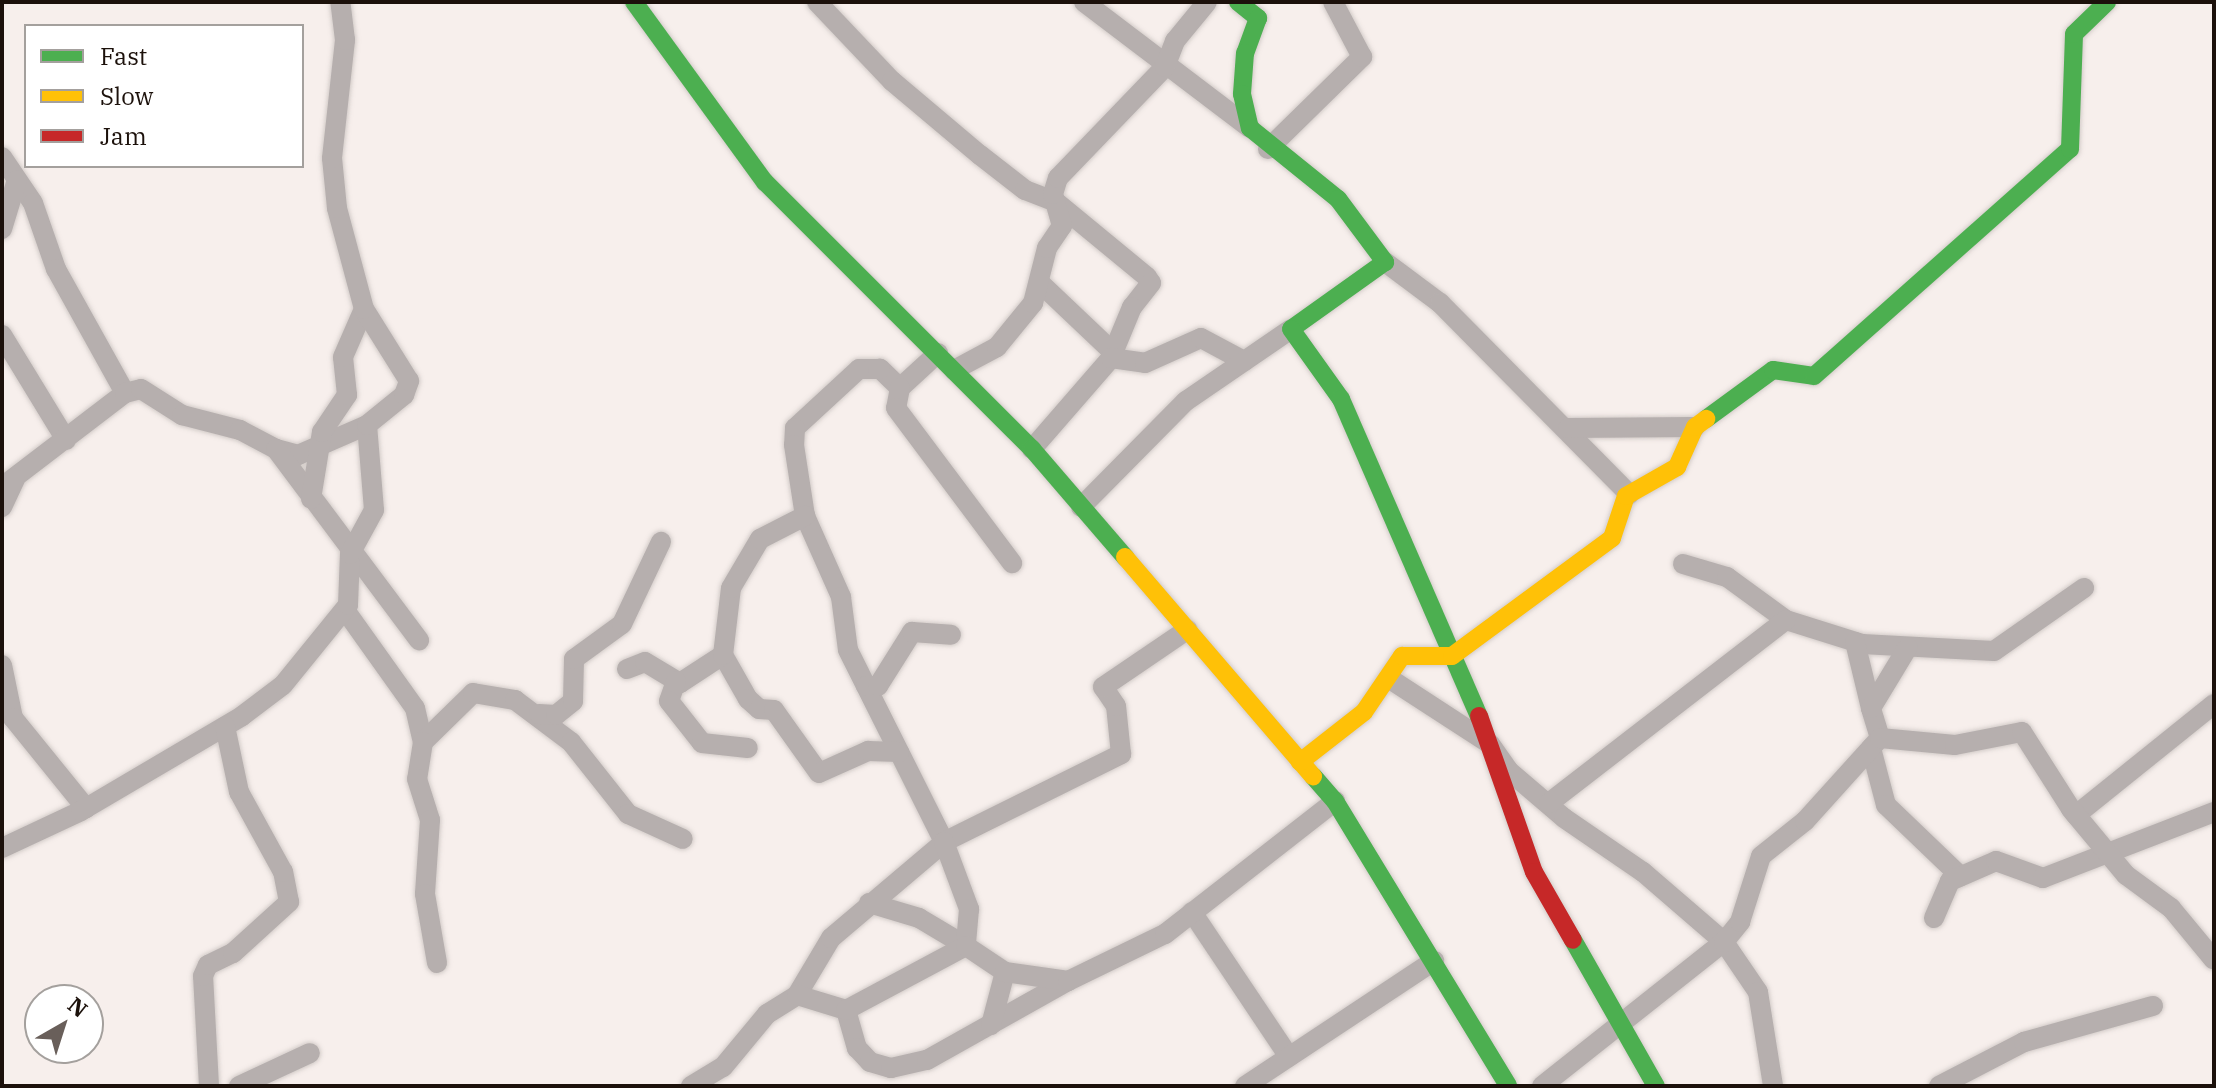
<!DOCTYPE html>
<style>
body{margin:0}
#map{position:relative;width:2216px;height:1088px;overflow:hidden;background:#f7efec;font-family:"IBM Plex Serif",serif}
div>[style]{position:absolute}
.roads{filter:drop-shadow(0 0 2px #d3ccc9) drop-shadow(0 0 2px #d3ccc9)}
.street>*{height:20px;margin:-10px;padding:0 10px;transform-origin:10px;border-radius:10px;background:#b6afae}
.fast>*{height:18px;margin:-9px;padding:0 9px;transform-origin:9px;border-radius:9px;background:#4caf50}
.slow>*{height:18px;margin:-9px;padding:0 9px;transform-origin:9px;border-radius:9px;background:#ffc107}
.jam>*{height:18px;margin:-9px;padding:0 9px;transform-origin:9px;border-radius:9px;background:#c62828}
span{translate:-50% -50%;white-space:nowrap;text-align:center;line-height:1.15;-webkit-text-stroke:6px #fff;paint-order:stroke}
.frame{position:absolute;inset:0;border:4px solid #1c110b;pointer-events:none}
.legend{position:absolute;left:24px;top:24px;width:280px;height:144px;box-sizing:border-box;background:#fff;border:2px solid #a4a09d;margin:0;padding:10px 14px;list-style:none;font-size:24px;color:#1c110b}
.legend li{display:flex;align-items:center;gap:16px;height:40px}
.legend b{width:40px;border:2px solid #a4a09d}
.north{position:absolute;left:24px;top:984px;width:80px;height:80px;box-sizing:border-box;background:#fff;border:2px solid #a4a09d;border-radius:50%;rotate:39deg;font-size:22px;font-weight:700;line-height:32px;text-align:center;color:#1c110b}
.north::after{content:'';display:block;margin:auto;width:28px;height:36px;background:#695f5a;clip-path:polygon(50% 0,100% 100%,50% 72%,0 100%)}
</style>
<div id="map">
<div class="roads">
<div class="street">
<i style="left:817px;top:2px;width:109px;rotate:46.5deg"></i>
<i style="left:892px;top:81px;width:115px;rotate:40.1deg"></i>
<i style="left:980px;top:155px;width:57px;rotate:37.9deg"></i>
<i style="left:1025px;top:190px;width:33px;rotate:21deg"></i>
<i style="left:1056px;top:202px;width:118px;rotate:39.5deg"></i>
<i style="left:1147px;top:277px;width:7px;rotate:56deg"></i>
<i style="left:1151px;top:283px;width:31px;rotate:128deg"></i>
<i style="left:1132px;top:307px;width:44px;rotate:112.5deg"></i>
<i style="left:1084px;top:2px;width:208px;rotate:37.2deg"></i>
<i style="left:1268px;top:149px;width:132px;rotate:-44.4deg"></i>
<i style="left:1362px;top:57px;width:62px;rotate:-117.8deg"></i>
<i style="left:2px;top:157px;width:55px;rotate:56deg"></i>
<i style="left:33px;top:203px;width:70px;rotate:70.8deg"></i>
<i style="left:56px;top:269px;width:142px;rotate:60.9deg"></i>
<i style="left:2px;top:229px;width:51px;rotate:-73deg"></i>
<i style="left:1385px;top:262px;width:69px;rotate:36.7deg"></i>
<i style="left:1440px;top:303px;width:269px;rotate:45.3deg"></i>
<i style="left:1039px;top:282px;width:108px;rotate:43.5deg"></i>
<i style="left:2px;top:335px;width:123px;rotate:58.6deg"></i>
<i style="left:938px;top:353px;width:52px;rotate:137.4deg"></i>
<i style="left:900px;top:388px;width:28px;rotate:-136deg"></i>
<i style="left:880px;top:369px;width:21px;rotate:180deg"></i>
<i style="left:859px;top:369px;width:87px;rotate:137.3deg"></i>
<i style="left:795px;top:428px;width:17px;rotate:93deg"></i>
<i style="left:794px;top:445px;width:72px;rotate:81.2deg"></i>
<i style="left:805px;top:516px;width:89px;rotate:66deg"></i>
<i style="left:841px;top:597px;width:53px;rotate:82.5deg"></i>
<i style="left:848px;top:650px;width:215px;rotate:63.4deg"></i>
<i style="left:944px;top:842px;width:198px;rotate:-26.4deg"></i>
<i style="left:1121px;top:754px;width:48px;rotate:-95.9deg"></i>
<i style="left:1116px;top:706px;width:23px;rotate:-124deg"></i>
<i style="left:1103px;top:687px;width:102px;rotate:-34.2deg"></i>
<i style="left:954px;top:370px;width:49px;rotate:-28.1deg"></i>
<i style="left:997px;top:347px;width:57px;rotate:-50.7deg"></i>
<i style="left:1033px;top:303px;width:57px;rotate:-75.7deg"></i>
<i style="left:1047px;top:248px;width:27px;rotate:-56deg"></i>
<i style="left:1062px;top:226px;width:33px;rotate:-106deg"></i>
<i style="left:1053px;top:194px;width:17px;rotate:-73deg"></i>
<i style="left:1058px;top:178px;width:154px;rotate:-46.1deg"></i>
<i style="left:1165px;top:67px;width:28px;rotate:-69deg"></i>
<i style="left:1175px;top:41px;width:50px;rotate:-50.6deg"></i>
<i style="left:900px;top:388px;width:20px;rotate:101deg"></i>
<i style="left:896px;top:408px;width:194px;rotate:53.2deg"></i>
<i style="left:1568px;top:428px;width:127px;rotate:-0.5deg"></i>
<i style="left:276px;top:449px;width:23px;rotate:15deg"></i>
<i style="left:298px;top:455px;width:75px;rotate:-23.5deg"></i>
<i style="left:1032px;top:449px;width:121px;rotate:-49deg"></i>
<i style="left:1111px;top:358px;width:34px;rotate:8deg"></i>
<i style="left:1145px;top:363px;width:61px;rotate:-24.1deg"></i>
<i style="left:1201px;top:338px;width:49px;rotate:28.1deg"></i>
<i style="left:2px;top:487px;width:155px;rotate:-37.4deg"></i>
<i style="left:125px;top:393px;width:16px;rotate:-14deg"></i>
<i style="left:141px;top:389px;width:49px;rotate:32.4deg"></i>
<i style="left:182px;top:415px;width:60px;rotate:14.5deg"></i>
<i style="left:240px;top:430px;width:41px;rotate:27.8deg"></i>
<i style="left:276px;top:449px;width:239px;rotate:53.2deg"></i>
<i style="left:311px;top:499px;width:68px;rotate:-80.7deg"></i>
<i style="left:322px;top:432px;width:45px;rotate:-56deg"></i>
<i style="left:347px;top:395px;width:38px;rotate:-96deg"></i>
<i style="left:343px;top:357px;width:52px;rotate:-66.4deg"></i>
<i style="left:2px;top:507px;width:31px;rotate:-65deg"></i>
<i style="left:1081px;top:507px;width:149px;rotate:-45.3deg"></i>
<i style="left:1186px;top:401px;width:127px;rotate:-34.4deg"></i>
<i style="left:1683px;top:564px;width:46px;rotate:16.5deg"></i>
<i style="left:1727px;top:577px;width:73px;rotate:36.1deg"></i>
<i style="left:1786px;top:620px;width:80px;rotate:17.5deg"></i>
<i style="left:1862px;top:644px;width:132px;rotate:3deg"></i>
<i style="left:1994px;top:651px;width:110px;rotate:-35deg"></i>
<i style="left:345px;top:610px;width:120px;rotate:54.5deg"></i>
<i style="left:415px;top:708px;width:35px;rotate:77deg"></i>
<i style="left:423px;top:742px;width:70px;rotate:-44.4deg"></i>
<i style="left:473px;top:693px;width:43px;rotate:9.5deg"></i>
<i style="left:515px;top:700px;width:70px;rotate:36.9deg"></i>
<i style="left:571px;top:742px;width:92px;rotate:51.6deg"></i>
<i style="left:628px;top:814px;width:60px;rotate:24.4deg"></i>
<i style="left:1855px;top:642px;width:68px;rotate:76.4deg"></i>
<i style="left:723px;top:655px;width:51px;rotate:60.4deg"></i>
<i style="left:748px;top:699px;width:15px;rotate:42deg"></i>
<i style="left:759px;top:709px;width:15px;rotate:4deg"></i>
<i style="left:774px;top:710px;width:77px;rotate:54.5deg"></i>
<i style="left:819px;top:773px;width:54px;rotate:-24.2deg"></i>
<i style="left:868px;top:751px;width:31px;rotate:2deg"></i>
<i style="left:2px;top:665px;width:54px;rotate:78.3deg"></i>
<i style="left:13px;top:718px;width:116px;rotate:51deg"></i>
<i style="left:627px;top:669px;width:19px;rotate:-21deg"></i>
<i style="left:645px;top:662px;width:41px;rotate:31deg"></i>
<i style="left:680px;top:683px;width:51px;rotate:-33.1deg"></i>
<i style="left:723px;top:655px;width:67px;rotate:-83.2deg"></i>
<i style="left:731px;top:588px;width:57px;rotate:-59.4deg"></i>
<i style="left:760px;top:539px;width:51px;rotate:-27.1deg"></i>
<i style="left:1390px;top:679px;width:119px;rotate:33deg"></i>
<i style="left:1490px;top:744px;width:33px;rotate:55deg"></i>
<i style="left:1509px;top:771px;width:72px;rotate:40.5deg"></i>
<i style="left:1564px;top:818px;width:96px;rotate:34.4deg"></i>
<i style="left:1643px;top:872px;width:107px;rotate:40.8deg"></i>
<i style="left:1724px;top:942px;width:60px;rotate:55.8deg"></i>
<i style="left:1758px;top:992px;width:95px;rotate:80.9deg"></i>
<i style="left:676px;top:681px;width:21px;rotate:109deg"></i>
<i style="left:669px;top:701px;width:53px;rotate:51.8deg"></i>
<i style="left:702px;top:743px;width:46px;rotate:6.2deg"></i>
<i style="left:866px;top:686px;width:12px"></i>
<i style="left:878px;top:686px;width:64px;rotate:-57.8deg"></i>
<i style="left:912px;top:632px;width:39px;rotate:4deg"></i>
<i style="left:539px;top:714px;width:17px;rotate:3deg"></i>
<i style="left:556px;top:715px;width:22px;rotate:-39deg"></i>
<i style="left:573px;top:701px;width:42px;rotate:-88.6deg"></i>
<i style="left:574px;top:659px;width:59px;rotate:-36.1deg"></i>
<i style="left:622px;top:624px;width:91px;rotate:-64.6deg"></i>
<i style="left:1880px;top:738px;width:31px;rotate:-107deg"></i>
<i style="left:1871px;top:708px;width:71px;rotate:-58.8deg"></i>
<i style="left:423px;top:742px;width:37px;rotate:99deg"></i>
<i style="left:417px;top:779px;width:43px;rotate:72.4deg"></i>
<i style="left:430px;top:820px;width:74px;rotate:93.9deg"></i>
<i style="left:425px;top:894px;width:70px;rotate:80.1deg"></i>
<i style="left:1871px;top:748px;width:59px;rotate:75.3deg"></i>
<i style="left:1886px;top:805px;width:103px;rotate:43.8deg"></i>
<i style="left:1549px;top:803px;width:299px;rotate:-37.7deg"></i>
<i style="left:2076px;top:815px;width:177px;rotate:-38.8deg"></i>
<i style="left:2px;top:848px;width:87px;rotate:-25.1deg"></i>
<i style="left:81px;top:811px;width:187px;rotate:-30.5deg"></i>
<i style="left:242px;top:716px;width:51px;rotate:-37.1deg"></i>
<i style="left:283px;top:685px;width:103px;rotate:-50.9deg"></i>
<i style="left:348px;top:605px;width:51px;rotate:-87.8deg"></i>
<i style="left:350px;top:554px;width:50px;rotate:-61.4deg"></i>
<i style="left:374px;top:510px;width:85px;rotate:-94.7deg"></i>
<i style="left:367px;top:425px;width:48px;rotate:-39deg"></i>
<i style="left:404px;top:395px;width:15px;rotate:-70deg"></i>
<i style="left:409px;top:381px;width:85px;rotate:-122deg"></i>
<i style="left:364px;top:309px;width:105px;rotate:-105deg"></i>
<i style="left:337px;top:208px;width:50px;rotate:-95.7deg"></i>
<i style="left:332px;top:158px;width:119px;rotate:-83.7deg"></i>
<i style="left:345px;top:40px;width:38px;rotate:-97deg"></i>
<i style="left:869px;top:903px;width:52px;rotate:16.7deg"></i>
<i style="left:919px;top:918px;width:55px;rotate:30.8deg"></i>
<i style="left:1192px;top:912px;width:174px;rotate:56.2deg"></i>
<i style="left:1934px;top:918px;width:40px;rotate:-66.6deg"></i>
<i style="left:1950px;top:881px;width:50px;rotate:-23.5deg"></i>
<i style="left:1996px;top:861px;width:50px;rotate:19.9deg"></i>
<i style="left:2043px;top:878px;width:183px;rotate:-21.1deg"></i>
<i style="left:797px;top:995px;width:66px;rotate:-59.2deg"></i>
<i style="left:831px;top:938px;width:148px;rotate:-40.3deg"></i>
<i style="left:944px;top:842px;width:72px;rotate:69.5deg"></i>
<i style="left:969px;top:909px;width:37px;rotate:95deg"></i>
<i style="left:846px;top:1010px;width:40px;rotate:74deg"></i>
<i style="left:857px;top:1048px;width:19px;rotate:47deg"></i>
<i style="left:870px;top:1062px;width:22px;rotate:16deg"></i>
<i style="left:891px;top:1068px;width:37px;rotate:-13deg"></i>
<i style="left:927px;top:1060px;width:162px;rotate:-29.3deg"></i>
<i style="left:991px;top:1025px;width:55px;rotate:-75.2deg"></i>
<i style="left:209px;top:1086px;width:110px;rotate:-93.1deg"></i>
<i style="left:203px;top:976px;width:12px;rotate:-66deg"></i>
<i style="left:208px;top:965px;width:28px;rotate:-26deg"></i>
<i style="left:233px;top:953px;width:76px;rotate:-42.3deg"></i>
<i style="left:289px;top:902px;width:31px;rotate:-101deg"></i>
<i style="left:283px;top:872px;width:91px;rotate:-118.8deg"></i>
<i style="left:239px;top:792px;width:67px;rotate:-102deg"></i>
<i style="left:239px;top:1086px;width:78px;rotate:-24.9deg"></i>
<i style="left:691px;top:1086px;width:37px;rotate:-31deg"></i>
<i style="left:723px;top:1067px;width:69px;rotate:-50.3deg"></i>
<i style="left:767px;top:1014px;width:36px;rotate:-32deg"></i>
<i style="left:797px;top:995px;width:51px;rotate:17deg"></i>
<i style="left:846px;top:1010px;width:136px;rotate:-28.1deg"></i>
<i style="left:966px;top:946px;width:47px;rotate:33.7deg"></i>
<i style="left:1005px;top:972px;width:64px;rotate:8.1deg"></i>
<i style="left:1068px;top:981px;width:108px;rotate:-25.9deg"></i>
<i style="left:1165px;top:934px;width:216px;rotate:-38deg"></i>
<i style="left:1245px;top:1086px;width:227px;rotate:-33.5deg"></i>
<i style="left:1542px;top:1086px;width:232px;rotate:-38.4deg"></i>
<i style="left:1724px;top:942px;width:26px;rotate:-51deg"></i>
<i style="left:1740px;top:922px;width:69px;rotate:-72.3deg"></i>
<i style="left:1761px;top:856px;width:56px;rotate:-38.5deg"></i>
<i style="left:1805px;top:821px;width:112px;rotate:-47.9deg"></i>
<i style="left:1880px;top:738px;width:75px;rotate:5.3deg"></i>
<i style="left:1955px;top:745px;width:68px;rotate:-11deg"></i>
<i style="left:2022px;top:732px;width:91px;rotate:57.5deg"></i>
<i style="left:2071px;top:809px;width:86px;rotate:50.2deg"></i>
<i style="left:2126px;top:875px;width:56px;rotate:36.3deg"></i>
<i style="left:2171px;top:908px;width:67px;rotate:50.4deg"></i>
<i style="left:1939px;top:1086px;width:96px;rotate:-27.4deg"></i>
<i style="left:2024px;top:1042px;width:134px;rotate:-15.6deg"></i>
</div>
<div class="fast">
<i style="left:634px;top:2px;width:223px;rotate:54deg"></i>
<i style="left:765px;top:182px;width:378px;rotate:45deg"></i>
<i style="left:1032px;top:449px;width:143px;rotate:49.3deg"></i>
<i style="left:1238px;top:2px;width:26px;rotate:39deg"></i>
<i style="left:1258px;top:18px;width:37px;rotate:110deg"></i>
<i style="left:1245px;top:53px;width:41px;rotate:94.2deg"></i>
<i style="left:1242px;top:94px;width:35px;rotate:77deg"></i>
<i style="left:1250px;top:128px;width:113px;rotate:38.9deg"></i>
<i style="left:1338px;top:199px;width:79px;rotate:53.3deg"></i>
<i style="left:1385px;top:262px;width:115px;rotate:144.5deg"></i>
<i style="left:1291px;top:329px;width:86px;rotate:54.5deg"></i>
<i style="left:1341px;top:399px;width:346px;rotate:66.5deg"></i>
<i style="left:1706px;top:419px;width:83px;rotate:-36.2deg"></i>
<i style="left:1773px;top:370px;width:41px;rotate:8.3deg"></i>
<i style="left:1814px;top:376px;width:342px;rotate:-41.6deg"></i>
<i style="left:2070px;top:149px;width:115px;rotate:-88deg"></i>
<i style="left:2074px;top:34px;width:46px;rotate:-44.1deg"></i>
<i style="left:1313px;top:776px;width:33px;rotate:49deg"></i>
<i style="left:1335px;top:801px;width:333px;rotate:58.7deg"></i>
<i style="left:1573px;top:940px;width:168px;rotate:60.4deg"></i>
</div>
<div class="slow">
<i style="left:1125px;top:557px;width:289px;rotate:49.4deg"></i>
<i style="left:1300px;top:762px;width:81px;rotate:-38deg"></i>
<i style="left:1364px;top:712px;width:68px;rotate:-55.8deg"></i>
<i style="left:1402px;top:656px;width:50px"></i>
<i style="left:1452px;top:656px;width:199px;rotate:-36.4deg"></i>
<i style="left:1612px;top:538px;width:44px;rotate:-71.6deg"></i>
<i style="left:1626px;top:496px;width:59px;rotate:-29.6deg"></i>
<i style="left:1677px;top:467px;width:44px;rotate:-65.8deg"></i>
<i style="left:1695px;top:427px;width:14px;rotate:-36deg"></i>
</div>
<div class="jam">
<i style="left:1479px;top:716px;width:165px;rotate:70.6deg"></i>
<i style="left:1534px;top:872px;width:78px;rotate:60.2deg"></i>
</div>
</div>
<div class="frame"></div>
<ul class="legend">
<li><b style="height:10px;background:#4caf50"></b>Fast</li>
<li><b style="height:10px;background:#ffc107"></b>Slow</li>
<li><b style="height:10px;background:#c62828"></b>Jam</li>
</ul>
<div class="north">N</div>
</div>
